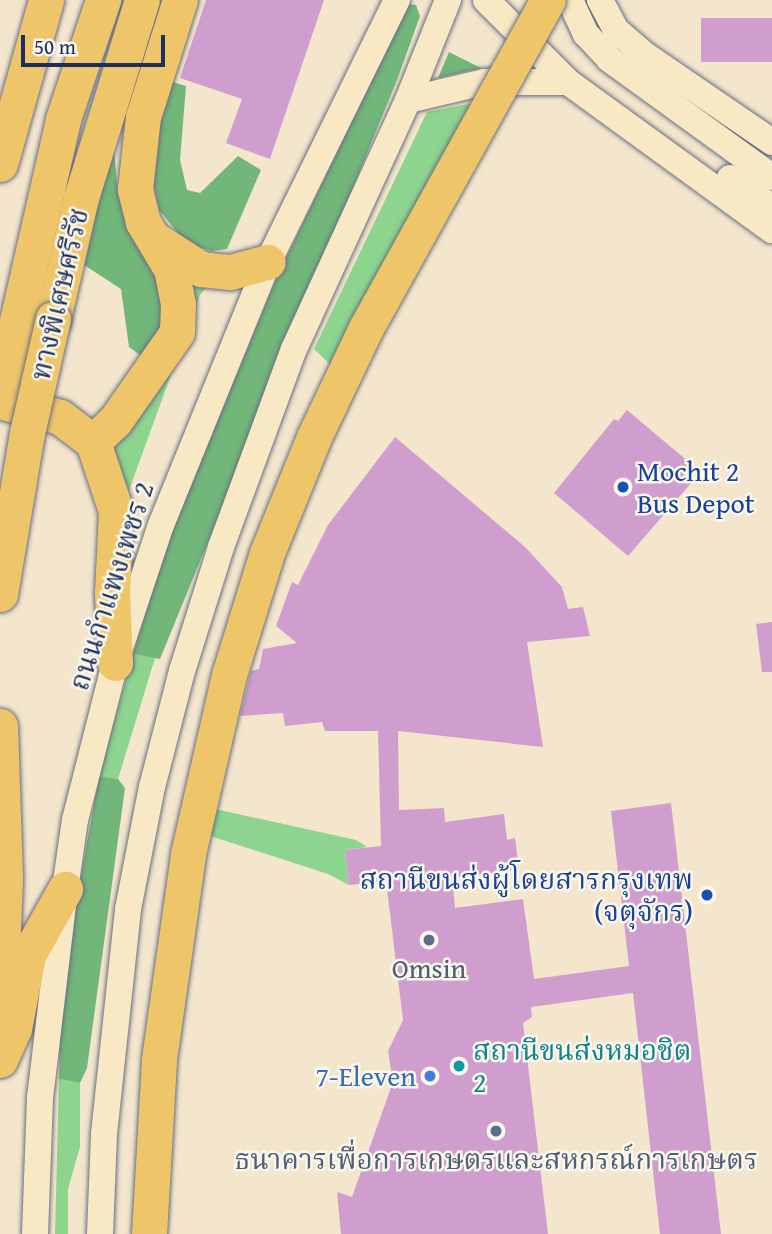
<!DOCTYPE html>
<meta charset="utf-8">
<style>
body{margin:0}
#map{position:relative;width:772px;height:1234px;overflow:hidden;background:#f4e6cc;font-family:"Gentium Book Plus","Noto Serif Thai",serif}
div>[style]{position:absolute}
.green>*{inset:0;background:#8dd48e}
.forest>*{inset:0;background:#72b679}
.building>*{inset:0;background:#cf9ece;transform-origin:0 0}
.roads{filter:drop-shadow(0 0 2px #676f84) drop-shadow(0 0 2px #676f84)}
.secondary>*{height:26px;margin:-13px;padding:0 13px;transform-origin:13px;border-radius:13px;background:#f8e8c3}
.highway>*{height:35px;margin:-17.5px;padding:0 17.5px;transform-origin:17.5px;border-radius:17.5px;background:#eec569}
.bridges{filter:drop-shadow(0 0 2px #676f84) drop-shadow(0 0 2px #676f84)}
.highway-bridge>*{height:35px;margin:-17.5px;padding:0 17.5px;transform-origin:17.5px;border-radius:17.5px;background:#eec569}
.dots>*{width:19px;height:19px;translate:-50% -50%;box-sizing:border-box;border:4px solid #fbf7ec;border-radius:50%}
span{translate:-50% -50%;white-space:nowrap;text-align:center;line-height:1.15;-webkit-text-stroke:5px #fbf7ec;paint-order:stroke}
.street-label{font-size:28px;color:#1b2f5e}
.transit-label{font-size:28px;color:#164399}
.left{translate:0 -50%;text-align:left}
.right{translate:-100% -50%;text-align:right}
.service-label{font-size:28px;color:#4e5e75}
.culture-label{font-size:28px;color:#0d838f}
.shop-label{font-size:28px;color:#366cbe}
.scale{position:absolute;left:21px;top:35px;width:144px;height:32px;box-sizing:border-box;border:4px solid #1b2f5e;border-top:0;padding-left:9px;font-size:21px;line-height:24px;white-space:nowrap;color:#1b2f5e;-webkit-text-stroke:5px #fbf7ec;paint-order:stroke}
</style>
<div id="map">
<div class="green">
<i style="clip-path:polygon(474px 103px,334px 368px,314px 349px,427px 112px)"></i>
<i style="clip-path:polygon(180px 274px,208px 285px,200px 295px,128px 493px,108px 445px)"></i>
<i style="clip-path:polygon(133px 654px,155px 658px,118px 779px,99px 776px)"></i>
<i style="clip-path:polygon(206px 807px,356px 840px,367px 847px,345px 850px,349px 885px,328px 874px,198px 832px)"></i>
<i style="clip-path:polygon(59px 1079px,80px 1083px,80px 1147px,68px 1189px,68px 1234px,55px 1234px)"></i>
</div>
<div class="forest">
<i style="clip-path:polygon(408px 4px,416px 5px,420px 16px,397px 80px,160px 659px,133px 654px,167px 542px,276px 279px)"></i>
<i style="clip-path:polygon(449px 52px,481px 68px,438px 78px)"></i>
<i style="clip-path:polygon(169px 81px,186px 86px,180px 160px,187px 190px,200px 193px,238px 156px,261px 170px,227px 249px,212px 251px,186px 243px,159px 210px,149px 163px)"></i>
<i style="clip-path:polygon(113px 140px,118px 192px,153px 260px,165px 321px,148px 361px,129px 347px,121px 289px,81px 263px)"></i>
<i style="clip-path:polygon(99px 776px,118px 779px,125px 788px,87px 1068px,80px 1083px,59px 1079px,60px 1037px,69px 942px)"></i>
</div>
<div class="building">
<i style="clip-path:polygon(206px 0,324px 0,270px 159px,226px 143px,242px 99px,180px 78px)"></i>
<i style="left:772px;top:18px;width:44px;height:71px;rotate:90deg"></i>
<i style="clip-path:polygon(627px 410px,696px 468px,688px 477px,692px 482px,628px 556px,554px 493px,614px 419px,618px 421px)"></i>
<i style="clip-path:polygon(395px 437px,525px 547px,562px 587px,568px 609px,583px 607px,590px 636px,527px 642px,543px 747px,398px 731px,399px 810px,444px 808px,445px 822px,504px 814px,507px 840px,515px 838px,519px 869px,452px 878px,455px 908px,523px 899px,534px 979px,629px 966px,611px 811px,671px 803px,721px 1234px,660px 1234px,633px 993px,531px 1007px,532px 1017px,523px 1023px,548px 1234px,341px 1234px,337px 1192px,352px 1197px,393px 1082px,388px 1051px,403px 1020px,386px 881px,349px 885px,345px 850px,381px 846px,378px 731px,325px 731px,322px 722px,285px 726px,283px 713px,240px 716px,251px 671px,259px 669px,263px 649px,297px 643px,276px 626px,292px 582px,298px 585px,328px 525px)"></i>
<i style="clip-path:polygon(772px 622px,772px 672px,762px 672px,756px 624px)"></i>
</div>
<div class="roads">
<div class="secondary">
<i style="left:486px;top:0;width:116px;rotate:45deg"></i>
<i style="left:568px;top:82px;width:252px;rotate:36deg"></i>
<i style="left:570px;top:0;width:38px;rotate:65deg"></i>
<i style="left:586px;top:34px;width:34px;rotate:47deg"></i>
<i style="left:609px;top:59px;width:201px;rotate:35.9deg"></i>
<i style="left:600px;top:0;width:34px;rotate:62deg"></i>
<i style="left:616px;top:30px;width:38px;rotate:41deg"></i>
<i style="left:645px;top:55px;width:154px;rotate:34.4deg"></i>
<i style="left:408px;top:100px;width:79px;rotate:-13.2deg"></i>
<i style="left:485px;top:82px;width:83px"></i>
<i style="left:730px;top:178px;width:51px;rotate:34.6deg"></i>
<i style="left:35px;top:1234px;width:136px;rotate:-87.9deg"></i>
<i style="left:40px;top:1098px;width:210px;rotate:-83.2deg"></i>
<i style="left:65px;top:889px;width:70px;rotate:-81.8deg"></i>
<i style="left:75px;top:820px;width:162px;rotate:-75.7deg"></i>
<i style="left:115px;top:663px;width:145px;rotate:-71.6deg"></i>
<i style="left:161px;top:525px;width:284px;rotate:-67.9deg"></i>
<i style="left:268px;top:262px;width:292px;rotate:-63.8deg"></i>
<i style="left:100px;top:1234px;width:100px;rotate:-87.7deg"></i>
<i style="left:104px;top:1134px;width:226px;rotate:-83.9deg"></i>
<i style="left:128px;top:909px;width:124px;rotate:-78.9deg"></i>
<i style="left:152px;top:787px;width:120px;rotate:-75.5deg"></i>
<i style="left:182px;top:671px;width:130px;rotate:-72.5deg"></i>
<i style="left:221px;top:547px;width:211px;rotate:-69.8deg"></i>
<i style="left:294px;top:349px;width:274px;rotate:-65.4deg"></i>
<i style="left:408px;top:100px;width:108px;rotate:-68.2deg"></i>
</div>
<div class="highway">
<i style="left:0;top:164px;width:170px;rotate:-74.3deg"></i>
<i style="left:156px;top:240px;width:54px;rotate:32.8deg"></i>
<i style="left:201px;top:269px;width:29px;rotate:6deg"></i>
<i style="left:230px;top:272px;width:39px;rotate:-15deg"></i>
<i style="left:53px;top:319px;width:124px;rotate:-77deg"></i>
<i style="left:81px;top:198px;width:207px;rotate:-72.9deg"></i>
<i style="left:0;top:395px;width:283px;rotate:-77.1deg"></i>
<i style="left:63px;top:119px;width:126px;rotate:-71.4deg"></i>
<i style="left:3px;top:402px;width:59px;rotate:14.7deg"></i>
<i style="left:60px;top:417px;width:41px;rotate:37.1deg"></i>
<i style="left:93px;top:442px;width:73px;rotate:71.6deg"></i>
<i style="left:116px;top:511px;width:82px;rotate:92.8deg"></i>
<i style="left:112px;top:593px;width:70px;rotate:87.5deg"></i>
<i style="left:93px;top:442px;width:30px;rotate:-44deg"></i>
<i style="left:115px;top:421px;width:108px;rotate:-55.1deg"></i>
<i style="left:177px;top:332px;width:28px;rotate:-88deg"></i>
<i style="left:178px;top:304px;width:36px;rotate:-101deg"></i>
<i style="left:171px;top:269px;width:55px;rotate:-120.8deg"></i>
<i style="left:143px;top:222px;width:34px;rotate:-104deg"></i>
<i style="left:135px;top:189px;width:72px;rotate:-83.7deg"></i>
<i style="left:143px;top:117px;width:123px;rotate:-72.5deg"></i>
<i style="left:0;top:726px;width:153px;rotate:88.1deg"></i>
<i style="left:5px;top:879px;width:126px;rotate:92.3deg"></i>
<i style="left:0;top:1060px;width:34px;rotate:-66deg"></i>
<i style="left:14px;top:1029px;width:75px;rotate:-79.3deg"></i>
<i style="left:28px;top:955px;width:76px;rotate:-60.7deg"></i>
</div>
</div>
<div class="bridges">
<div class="highway-bridge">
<i style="left:0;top:594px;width:163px;rotate:-80.5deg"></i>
<i style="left:27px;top:433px;width:117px;rotate:-77.2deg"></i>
<i style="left:149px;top:1234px;width:175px;rotate:-86.7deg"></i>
<i style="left:159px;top:1059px;width:207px;rotate:-81.9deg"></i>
<i style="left:188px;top:854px;width:184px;rotate:-77.1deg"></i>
<i style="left:229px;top:675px;width:128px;rotate:-72.7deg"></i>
<i style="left:267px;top:553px;width:125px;rotate:-67.9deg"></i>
<i style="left:314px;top:437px;width:121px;rotate:-64.5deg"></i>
<i style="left:366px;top:328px;width:375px;rotate:-61deg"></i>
</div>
</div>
<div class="dots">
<i style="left:623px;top:487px;background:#1a4fb4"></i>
<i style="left:707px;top:895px;background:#1a4fb4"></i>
<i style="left:429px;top:940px;background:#5c6f8a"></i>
<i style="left:459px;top:1066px;background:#0f9aa8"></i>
<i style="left:430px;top:1076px;background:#3f7fe0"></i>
<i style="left:496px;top:1131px;background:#5c6f8a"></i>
</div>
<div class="street-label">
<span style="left:59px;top:294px;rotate:-77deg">ทางพิเศษศรีรัช</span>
<span style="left:111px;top:586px;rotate:-72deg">ถนนกำแพงเพชร 2</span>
</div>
<div class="transit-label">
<span class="left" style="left:637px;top:487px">Mochit 2<br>Bus Depot</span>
<span class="right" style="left:693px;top:895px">สถานีขนส่งผู้โดยสารกรุงเทพ<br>(จตุจักร)</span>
</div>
<div class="service-label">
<span style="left:429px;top:968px">Omsin</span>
<span style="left:496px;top:1159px">ธนาคารเพื่อการเกษตรและสหกรณ์การเกษตร</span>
</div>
<div class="culture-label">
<span class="left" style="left:473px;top:1066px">สถานีขนส่งหมอชิต<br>2</span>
</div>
<div class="shop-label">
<span class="right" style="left:416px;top:1076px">7-Eleven</span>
</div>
<div class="scale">50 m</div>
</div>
